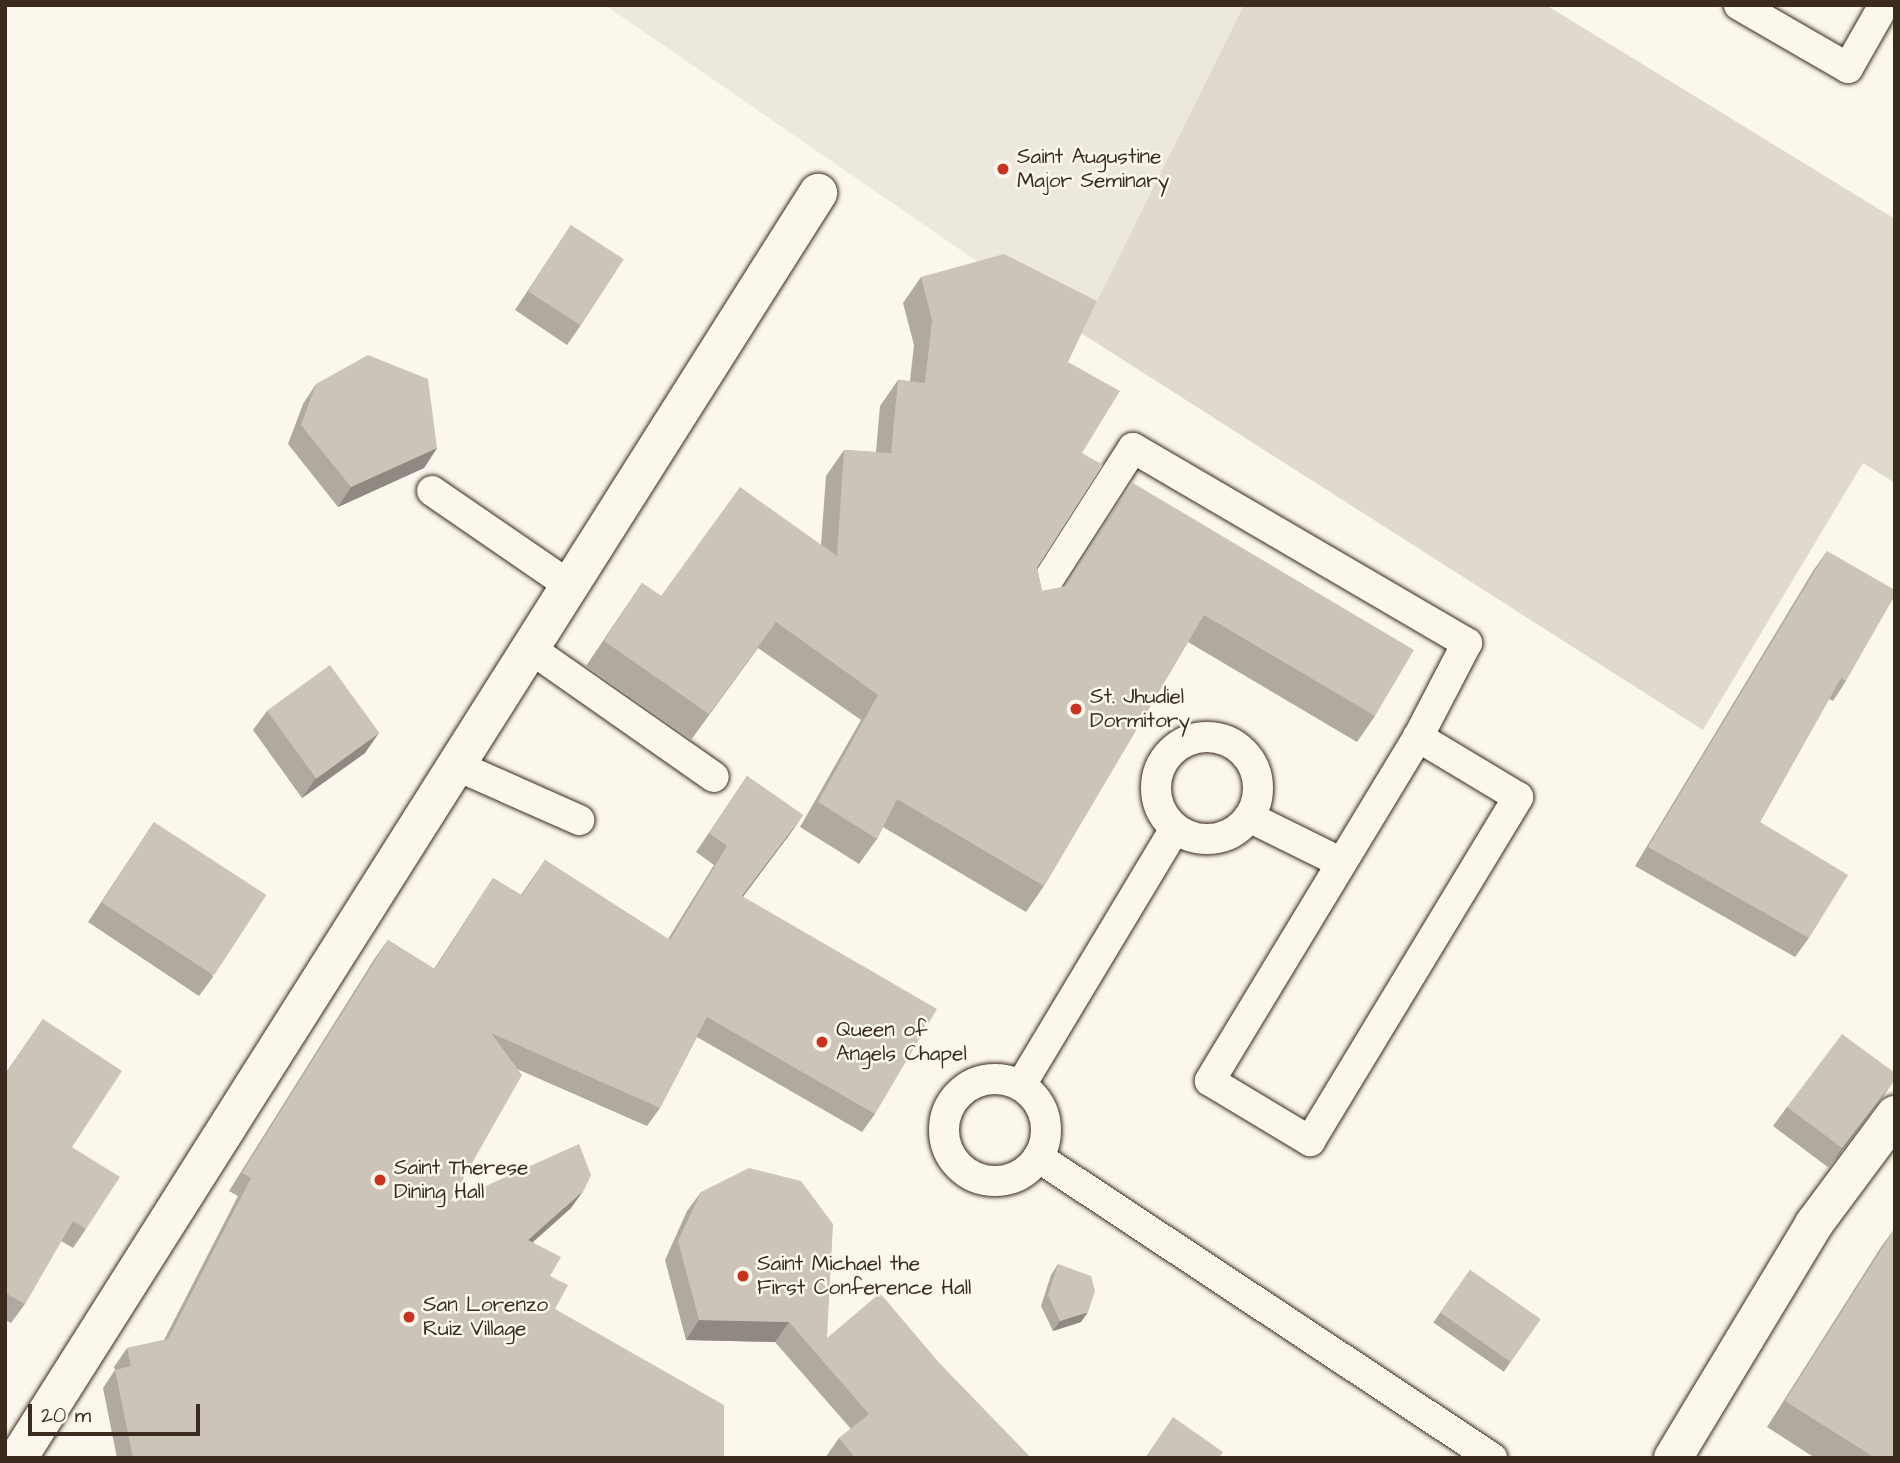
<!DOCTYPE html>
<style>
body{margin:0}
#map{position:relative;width:1900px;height:1463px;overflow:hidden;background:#fbf7ec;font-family:"Architects Daughter",sans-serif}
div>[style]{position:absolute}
.built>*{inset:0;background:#ede8dd}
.green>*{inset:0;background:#dfd9ce}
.roads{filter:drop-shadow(0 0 2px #3b2a1e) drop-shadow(0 0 2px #3b2a1e)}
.service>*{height:30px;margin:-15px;padding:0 15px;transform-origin:15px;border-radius:15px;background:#fbf7ec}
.service>.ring{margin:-15px;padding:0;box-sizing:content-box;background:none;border:30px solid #fbf7ec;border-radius:50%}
.minor>*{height:38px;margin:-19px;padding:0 19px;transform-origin:19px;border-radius:19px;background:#fbf7ec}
.wall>*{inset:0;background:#afa99f;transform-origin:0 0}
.shaded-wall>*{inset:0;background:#8f8982}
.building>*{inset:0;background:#ccc4b9;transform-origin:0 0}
.dots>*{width:19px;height:19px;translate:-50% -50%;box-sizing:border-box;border:4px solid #fbf7ec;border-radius:50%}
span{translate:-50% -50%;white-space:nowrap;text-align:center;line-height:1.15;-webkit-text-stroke:5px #fbf7ec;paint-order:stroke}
.poi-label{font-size:21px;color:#3b2a1e}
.left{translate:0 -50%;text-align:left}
.frame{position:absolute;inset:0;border:7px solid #3b2a1e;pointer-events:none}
.scale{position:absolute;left:28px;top:1404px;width:172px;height:32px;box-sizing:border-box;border:4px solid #3b2a1e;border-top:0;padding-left:9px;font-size:21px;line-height:24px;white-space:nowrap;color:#3b2a1e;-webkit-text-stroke:5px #fbf7ec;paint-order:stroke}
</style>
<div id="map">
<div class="built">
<i style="clip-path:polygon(605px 5px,1244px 5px,1081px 333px)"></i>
</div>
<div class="green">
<i style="clip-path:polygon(1244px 5px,1546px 5px,1895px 219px,1895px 483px,1863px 463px,1703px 730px,1081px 333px)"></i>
</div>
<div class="roads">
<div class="service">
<i style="left:1739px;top:5px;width:126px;rotate:30deg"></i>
<i style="left:1848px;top:68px;width:73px;rotate:-60.3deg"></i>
<i style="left:432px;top:491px;width:168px;rotate:34.5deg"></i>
<i style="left:1034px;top:602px;width:183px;rotate:-57.3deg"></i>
<i style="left:1133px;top:448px;width:387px;rotate:30.3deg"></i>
<i style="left:1467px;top:643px;width:106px;rotate:117.5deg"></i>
<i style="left:1418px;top:737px;width:402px;rotate:121.2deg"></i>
<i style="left:1210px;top:1081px;width:117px;rotate:31deg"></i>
<i style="left:1310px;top:1141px;width:402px;rotate:-58.8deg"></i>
<i style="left:1518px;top:797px;width:117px;rotate:-149deg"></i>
<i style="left:531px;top:649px;width:223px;rotate:35deg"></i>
<i class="ring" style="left:1156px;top:737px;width:72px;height:72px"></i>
<i style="left:455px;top:765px;width:136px;rotate:23.9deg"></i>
<i style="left:1249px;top:817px;width:102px;rotate:26.3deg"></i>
<i class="ring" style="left:944px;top:1079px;width:72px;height:72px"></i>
<i style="left:1021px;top:1085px;width:299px;rotate:-59deg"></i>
<i style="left:1038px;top:1157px;width:545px;rotate:33.54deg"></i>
</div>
<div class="minor">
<i style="left:18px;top:1458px;width:1497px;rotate:-57.69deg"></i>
<i style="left:1673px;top:1458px;width:273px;rotate:-58.9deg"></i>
<i style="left:1814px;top:1224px;width:136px;rotate:-53.4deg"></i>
</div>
</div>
<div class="wall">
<i style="clip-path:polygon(571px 225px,581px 325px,567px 345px,515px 310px)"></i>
<i style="clip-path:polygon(921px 277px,1068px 362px,1082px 453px,1037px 568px,1042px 591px,1065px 587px,1115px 509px,1133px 483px,1375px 716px,1357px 742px,1188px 642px,1044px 886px,1026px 912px,883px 827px,877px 839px,859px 864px,800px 827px,861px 720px,758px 648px,691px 740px,586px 666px,642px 583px,661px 596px,821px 545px,826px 476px,844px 450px,876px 452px,880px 406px,898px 380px,910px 381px,914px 345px,903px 303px)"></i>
<i style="clip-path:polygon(316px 384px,437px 448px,424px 468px,338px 507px,288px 444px,303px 404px)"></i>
<i style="clip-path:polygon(1827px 551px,1846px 681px,1833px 701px,1829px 699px,1760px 822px,1809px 938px,1795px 957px,1635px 866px,1813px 571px)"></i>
<i style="clip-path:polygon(267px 711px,365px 753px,302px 798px,253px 730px)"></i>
<i style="clip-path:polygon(747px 776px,803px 815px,743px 897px,875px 1114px,862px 1132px,697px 1037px,660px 1108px,647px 1126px,517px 1069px,450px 1202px,571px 1208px,533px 1242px,550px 1276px,555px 1309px,724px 1458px,117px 1458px,103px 1388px,115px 1370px,114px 1367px,127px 1348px,164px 1340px,238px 1196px,229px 1191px,375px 958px,388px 940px,434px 969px,493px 878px,521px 895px,545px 860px,668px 939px,714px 865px,696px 852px)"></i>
<i style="clip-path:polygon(154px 822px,213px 977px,199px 996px,88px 922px)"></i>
<i style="clip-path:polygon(43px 1019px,72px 1147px,86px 1229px,73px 1248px,61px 1241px,25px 1304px,11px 1323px,5px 1320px,5px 1074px)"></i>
<i style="clip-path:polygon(1884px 1095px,1829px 1168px,1773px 1126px,1787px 1107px)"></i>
<i style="clip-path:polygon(701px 1192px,827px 1338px,941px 1365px,1031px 1458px,825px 1458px,839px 1438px,851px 1429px,775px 1342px,686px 1340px,665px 1260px,687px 1211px)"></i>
<i style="clip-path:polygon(1895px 1228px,1895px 1458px,1815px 1458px,1767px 1427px,1881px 1247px)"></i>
<i style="clip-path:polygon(1058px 1264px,1081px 1322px,1053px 1331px,1041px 1306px,1051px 1275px)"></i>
<i style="left:1470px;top:1270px;width:86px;height:64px;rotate:35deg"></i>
</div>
<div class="shaded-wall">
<i style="clip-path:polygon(437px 448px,424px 468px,338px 507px,351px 487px)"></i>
<i style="clip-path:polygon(379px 733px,365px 753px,302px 798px,316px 778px)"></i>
<i style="clip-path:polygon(803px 815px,790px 834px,729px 915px,742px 896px)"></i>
<i style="clip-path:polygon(1895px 1079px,1884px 1095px,1829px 1168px,1842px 1148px)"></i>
<i style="clip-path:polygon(584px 1190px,571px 1208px,515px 1258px,528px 1240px)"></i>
<i style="clip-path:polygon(1088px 1312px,1081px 1322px,1053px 1331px,1060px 1321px)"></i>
<i style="clip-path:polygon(699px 1320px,789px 1322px,775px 1342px,686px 1340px)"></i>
</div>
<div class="building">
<i style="left:571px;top:225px;width:63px;height:79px;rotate:33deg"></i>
<i style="clip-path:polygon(1004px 254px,1097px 301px,1068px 362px,1120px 391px,1082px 453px,1103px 465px,1037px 568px,1042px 591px,1066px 586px,1133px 483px,1414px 650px,1375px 716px,1204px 615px,1044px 886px,897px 799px,877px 839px,818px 802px,878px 695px,776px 622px,709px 714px,604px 641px,642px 583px,661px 596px,740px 487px,837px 556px,844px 450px,891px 453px,898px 380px,925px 383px,932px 320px,921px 277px)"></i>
<i style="clip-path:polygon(368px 355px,428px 379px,437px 448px,351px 487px,301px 425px,316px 384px)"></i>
<i style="clip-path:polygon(1827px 551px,1895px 590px,1895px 595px,1846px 681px,1841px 678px,1760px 822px,1848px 875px,1809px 938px,1648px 847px)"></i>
<i style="left:330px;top:665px;width:84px;height:78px;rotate:54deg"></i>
<i style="clip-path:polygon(747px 776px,803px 815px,742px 896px,937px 1009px,875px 1114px,707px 1017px,660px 1108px,491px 1033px,522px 1075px,450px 1202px,579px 1144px,591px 1175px,584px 1190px,528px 1240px,561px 1257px,550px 1276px,568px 1285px,555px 1309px,724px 1405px,724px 1458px,133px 1458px,115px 1370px,131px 1366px,127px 1348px,168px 1339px,251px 1178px,242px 1173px,388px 940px,435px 969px,493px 878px,522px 896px,545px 860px,670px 940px,727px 846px,709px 833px)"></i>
<i style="left:154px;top:822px;width:134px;height:96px;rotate:33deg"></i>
<i style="clip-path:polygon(43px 1019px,122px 1071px,72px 1147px,120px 1177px,86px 1229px,73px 1221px,25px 1304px,5px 1293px,5px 1075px)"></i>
<i style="clip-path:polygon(1842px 1034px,1895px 1073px,1895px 1079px,1842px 1148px,1787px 1107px)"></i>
<i style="clip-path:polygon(749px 1168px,801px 1181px,833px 1224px,827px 1338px,880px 1293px,941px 1365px,1031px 1458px,855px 1458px,839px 1438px,869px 1414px,789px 1322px,699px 1320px,678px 1241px,701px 1192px)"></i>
<i style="clip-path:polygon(1895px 1228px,1895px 1458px,1875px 1458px,1785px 1401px)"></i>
<i style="clip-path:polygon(1058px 1264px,1091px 1276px,1095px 1291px,1088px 1312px,1060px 1321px,1048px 1295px)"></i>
<i style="left:1470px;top:1270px;width:86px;height:52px;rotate:35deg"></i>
<i style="clip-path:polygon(1173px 1417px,1223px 1452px,1219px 1458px,1145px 1458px)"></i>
</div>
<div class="dots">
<i style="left:1003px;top:169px;background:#c8321e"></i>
<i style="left:1076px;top:709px;background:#c8321e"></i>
<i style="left:822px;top:1042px;background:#c8321e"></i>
<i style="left:380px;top:1180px;background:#c8321e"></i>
<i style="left:743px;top:1276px;background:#c8321e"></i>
<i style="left:409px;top:1317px;background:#c8321e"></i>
</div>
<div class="poi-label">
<span class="left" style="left:1017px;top:169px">Saint Augustine<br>Major Seminary</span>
<span class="left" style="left:1090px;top:709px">St. Jhudiel<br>Dormitory</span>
<span class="left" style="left:836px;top:1042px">Queen of<br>Angels Chapel</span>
<span class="left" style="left:394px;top:1180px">Saint Therese<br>Dining Hall</span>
<span class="left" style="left:757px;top:1276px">Saint Michael the<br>First Conference Hall</span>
<span class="left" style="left:423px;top:1317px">San Lorenzo<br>Ruiz Village</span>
</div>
<div class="frame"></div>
<div class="scale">20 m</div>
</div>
